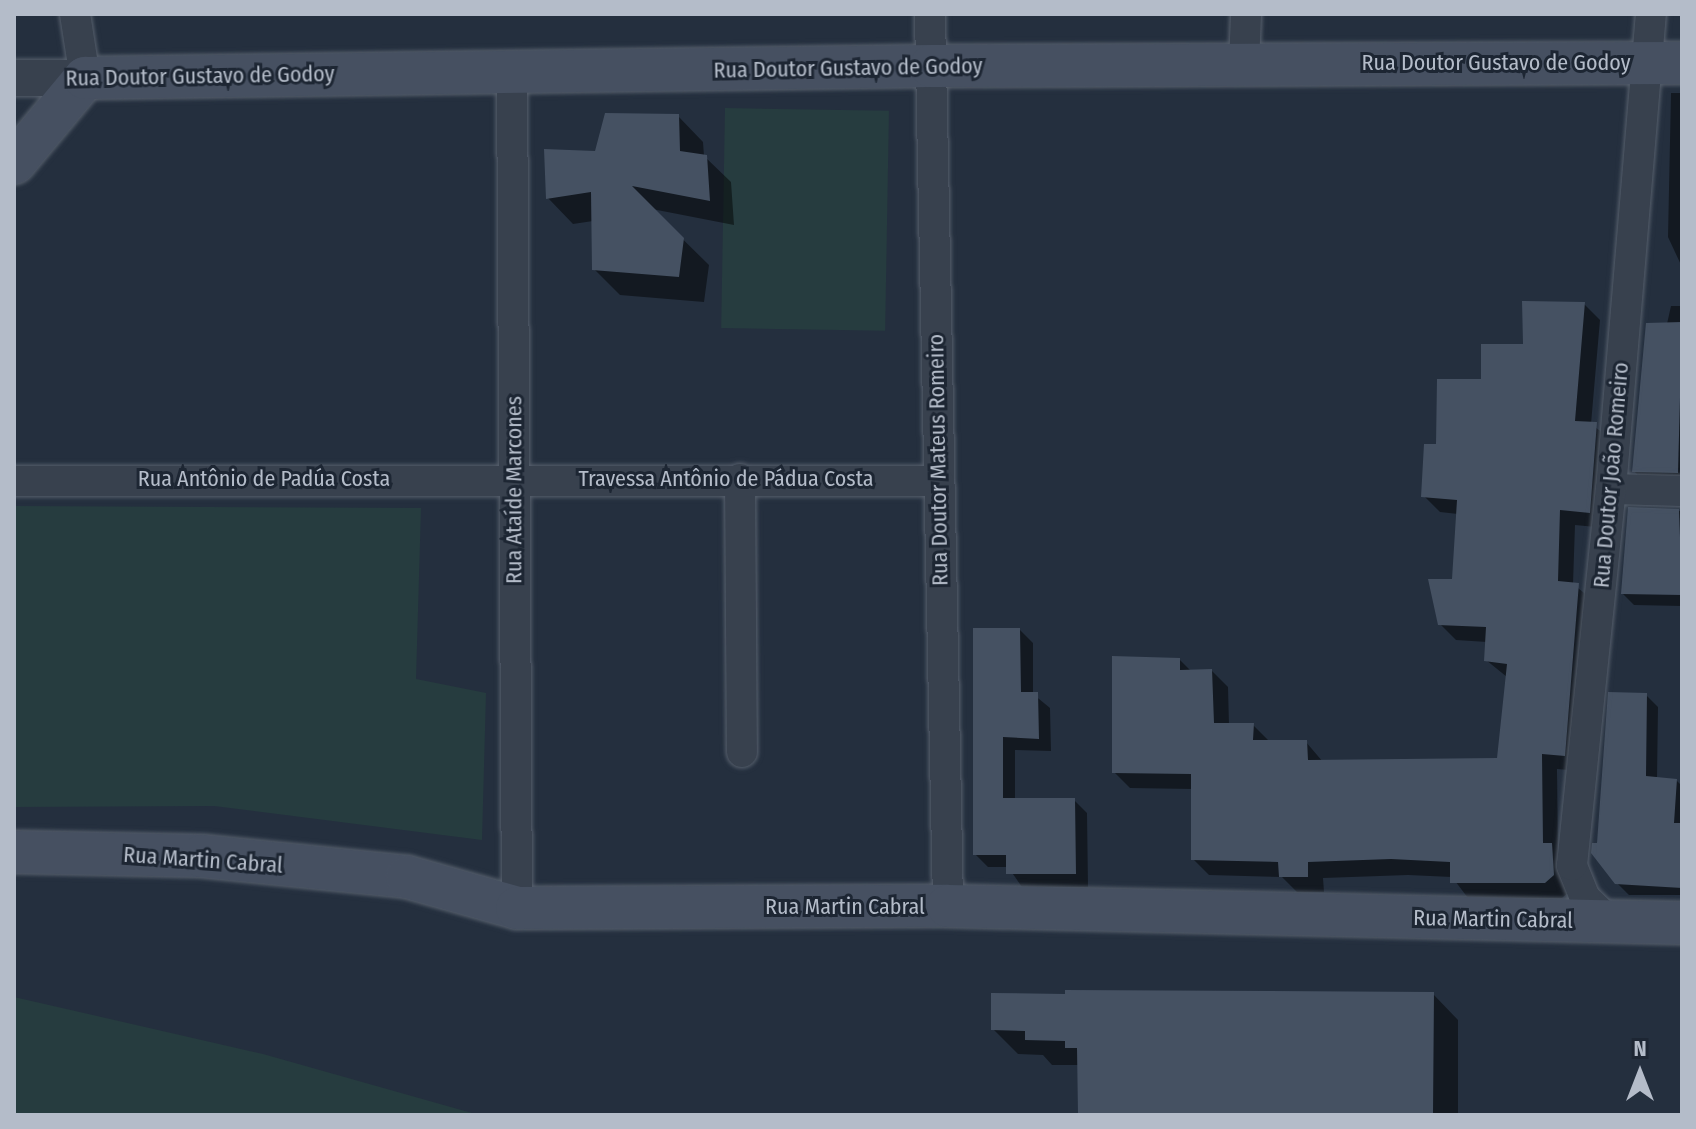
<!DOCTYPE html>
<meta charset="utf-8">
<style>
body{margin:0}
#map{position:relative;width:1696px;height:1129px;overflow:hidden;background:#242f3e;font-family:"Fira Sans Condensed",sans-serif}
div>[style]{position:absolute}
.green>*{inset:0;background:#263c3f;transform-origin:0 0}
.shadow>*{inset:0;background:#0007}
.building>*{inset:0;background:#455162}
.roads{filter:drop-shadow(0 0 2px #565f6c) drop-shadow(0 0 2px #565f6c)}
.minor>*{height:30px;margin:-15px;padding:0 15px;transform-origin:15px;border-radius:15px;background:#38414e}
.tertiary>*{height:36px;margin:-18px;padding:0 18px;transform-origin:18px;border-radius:18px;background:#38414e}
.secondary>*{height:42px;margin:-21px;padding:0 21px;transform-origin:21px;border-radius:21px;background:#465061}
span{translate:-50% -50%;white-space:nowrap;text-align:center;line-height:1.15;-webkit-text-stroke:6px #1d2633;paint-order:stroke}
.street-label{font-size:22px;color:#b4bcc9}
.frame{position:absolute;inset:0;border:16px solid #b4bcc9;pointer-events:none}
.north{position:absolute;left:1600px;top:1033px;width:80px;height:80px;-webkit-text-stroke:6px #1d2633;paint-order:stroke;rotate:0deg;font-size:22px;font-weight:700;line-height:32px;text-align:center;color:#b4bcc9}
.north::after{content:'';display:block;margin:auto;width:28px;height:36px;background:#b4bcc9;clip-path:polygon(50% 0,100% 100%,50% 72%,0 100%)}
</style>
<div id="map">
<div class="green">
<i style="left:725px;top:108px;width:164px;height:220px;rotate:1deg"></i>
<i style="clip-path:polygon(14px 506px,421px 508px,416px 679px,486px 693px,482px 840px,214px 806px,14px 807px)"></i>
<i style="clip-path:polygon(14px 997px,263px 1054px,479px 1115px,14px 1115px)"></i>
</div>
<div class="shadow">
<i style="clip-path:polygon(1671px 93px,1682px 93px,1682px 267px,1668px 237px)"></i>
<i style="clip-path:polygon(678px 116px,703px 142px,704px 156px,731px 182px,734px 225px,652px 209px,709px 265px,704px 302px,620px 295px,594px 269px,593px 221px,573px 224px,548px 198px,596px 153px)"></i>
<i style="clip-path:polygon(1584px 304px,1600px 320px,1591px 424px,1612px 440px,1606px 528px,1575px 525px,1573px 584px,1594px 601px,1581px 771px,1557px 769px,1558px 852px,1567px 861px,1569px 892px,1562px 898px,1468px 898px,1452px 877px,1408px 875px,1323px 878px,1324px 892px,1297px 892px,1282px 877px,1209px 875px,1193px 859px,1193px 789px,1130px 788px,1114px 772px,1179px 659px,1192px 672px,1212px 671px,1228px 687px,1229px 725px,1253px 725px,1269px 741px,1306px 742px,1323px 762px,1499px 760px,1507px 677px,1486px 660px,1487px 642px,1456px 640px,1440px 624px,1454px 580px,1458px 514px,1440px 512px,1424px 496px,1438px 446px,1483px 381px)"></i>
<i style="clip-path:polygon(1671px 306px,1682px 306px,1682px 485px,1645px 483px,1634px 471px)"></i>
<i style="clip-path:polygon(1630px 510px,1682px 511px,1682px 606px,1634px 605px,1623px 594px)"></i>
<i style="clip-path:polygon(1020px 630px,1033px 643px,1033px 694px,1050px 708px,1051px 751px,1015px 750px,1015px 800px,1074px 800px,1087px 813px,1088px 887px,1022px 887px,1008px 867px,988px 867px,975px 854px)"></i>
<i style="clip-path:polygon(1646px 695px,1658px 707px,1657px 779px,1676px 780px,1682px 786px,1682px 895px,1629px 895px,1617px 883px,1599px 845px)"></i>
<i style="clip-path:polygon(1433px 994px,1458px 1020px,1458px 1115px,1080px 1115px,1079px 1065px,1052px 1065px,1043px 1055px,1018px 1054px,993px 1029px)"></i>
</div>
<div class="building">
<i style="clip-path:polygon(605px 113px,679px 114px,680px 151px,707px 155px,710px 201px,632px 186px,684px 238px,679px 277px,592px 270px,591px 192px,546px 199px,544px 149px,595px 151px)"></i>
<i style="clip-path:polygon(1522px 301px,1585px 302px,1575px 421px,1597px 422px,1590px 513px,1560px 510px,1558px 581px,1579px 583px,1565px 756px,1542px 754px,1543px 843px,1552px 843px,1554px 875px,1545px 883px,1450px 883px,1450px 862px,1391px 859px,1308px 862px,1308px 877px,1279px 877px,1278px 862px,1191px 860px,1191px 774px,1112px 773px,1112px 656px,1180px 658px,1180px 670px,1212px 669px,1214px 723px,1254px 723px,1253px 740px,1307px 740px,1308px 760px,1497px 758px,1507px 664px,1484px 661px,1486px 627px,1438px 625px,1428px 579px,1452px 579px,1457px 500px,1421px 497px,1424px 444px,1436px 444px,1437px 379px,1481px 379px,1481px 344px,1523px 344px)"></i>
<i style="clip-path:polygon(1682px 322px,1678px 473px,1632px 472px,1646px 323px)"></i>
<i style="clip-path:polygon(1628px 507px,1679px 509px,1682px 595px,1621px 594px)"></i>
<i style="clip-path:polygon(973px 628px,1020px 628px,1021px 692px,1038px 692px,1039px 739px,1003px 737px,1003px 798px,1075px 798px,1076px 874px,1006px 874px,1006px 855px,973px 855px)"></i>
<i style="clip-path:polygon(1608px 692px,1647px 693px,1646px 776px,1677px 779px,1674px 823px,1682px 823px,1682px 888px,1615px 884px,1591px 853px,1592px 843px,1597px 843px)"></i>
<i style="clip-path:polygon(1065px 990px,1434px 992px,1433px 1115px,1078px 1115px,1077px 1048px,1065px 1048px,1065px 1041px,1025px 1040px,1025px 1031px,991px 1030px,991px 993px,1065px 994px)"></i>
</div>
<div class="roads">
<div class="minor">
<i style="left:75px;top:14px;width:65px;rotate:81.1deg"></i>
<i style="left:930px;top:14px;width:892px;rotate:88.84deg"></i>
<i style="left:1244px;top:64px;width:50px;rotate:-87.7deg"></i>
<i style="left:512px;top:71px;width:837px;rotate:89.66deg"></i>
<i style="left:740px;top:479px;width:273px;rotate:89.6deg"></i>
<i style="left:14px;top:481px;width:924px"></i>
<i style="left:1611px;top:489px;width:71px;rotate:1.6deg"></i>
<i style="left:1610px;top:922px;width:35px;rotate:-136deg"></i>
<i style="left:1585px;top:898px;width:35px;rotate:-112deg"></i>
<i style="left:1572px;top:865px;width:378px;rotate:-84.1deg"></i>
<i style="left:1611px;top:489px;width:477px;rotate:-85.2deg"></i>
</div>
<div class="tertiary">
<i style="left:14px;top:78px;width:71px"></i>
</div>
<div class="secondary">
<i style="left:14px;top:163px;width:111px;rotate:-50.1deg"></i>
<i style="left:85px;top:78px;width:846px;rotate:-0.81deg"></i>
<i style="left:931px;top:66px;width:751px;rotate:-0.23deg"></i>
<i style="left:14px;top:852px;width:188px;rotate:1.2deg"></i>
<i style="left:202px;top:856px;width:206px;rotate:5.8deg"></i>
<i style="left:407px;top:877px;width:114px;rotate:15.7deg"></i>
<i style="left:517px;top:908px;width:431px;rotate:-0.3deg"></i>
<i style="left:948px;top:906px;width:734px;rotate:1.33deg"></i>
</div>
</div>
<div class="street-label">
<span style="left:1496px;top:63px">Rua Doutor Gustavo de Godoy</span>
<span style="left:848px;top:68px;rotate:-1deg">Rua Doutor Gustavo de Godoy</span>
<span style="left:200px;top:76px;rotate:-1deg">Rua Doutor Gustavo de Godoy</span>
<span style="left:938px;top:460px;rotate:-91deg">Rua Doutor Mateus Romeiro</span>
<span style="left:1611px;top:475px;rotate:-85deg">Rua Doutor João Romeiro</span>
<span style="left:264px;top:479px">Rua Antônio de Padúa Costa</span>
<span style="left:726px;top:479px">Travessa Antônio de Pádua Costa</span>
<span style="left:514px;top:490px;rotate:-90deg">Rua Ataíde Marcones</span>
<span style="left:203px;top:860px;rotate:4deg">Rua Martin Cabral</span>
<span style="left:845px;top:907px">Rua Martin Cabral</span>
<span style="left:1493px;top:919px;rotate:1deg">Rua Martin Cabral</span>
</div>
<div class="frame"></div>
<div class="north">N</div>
</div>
